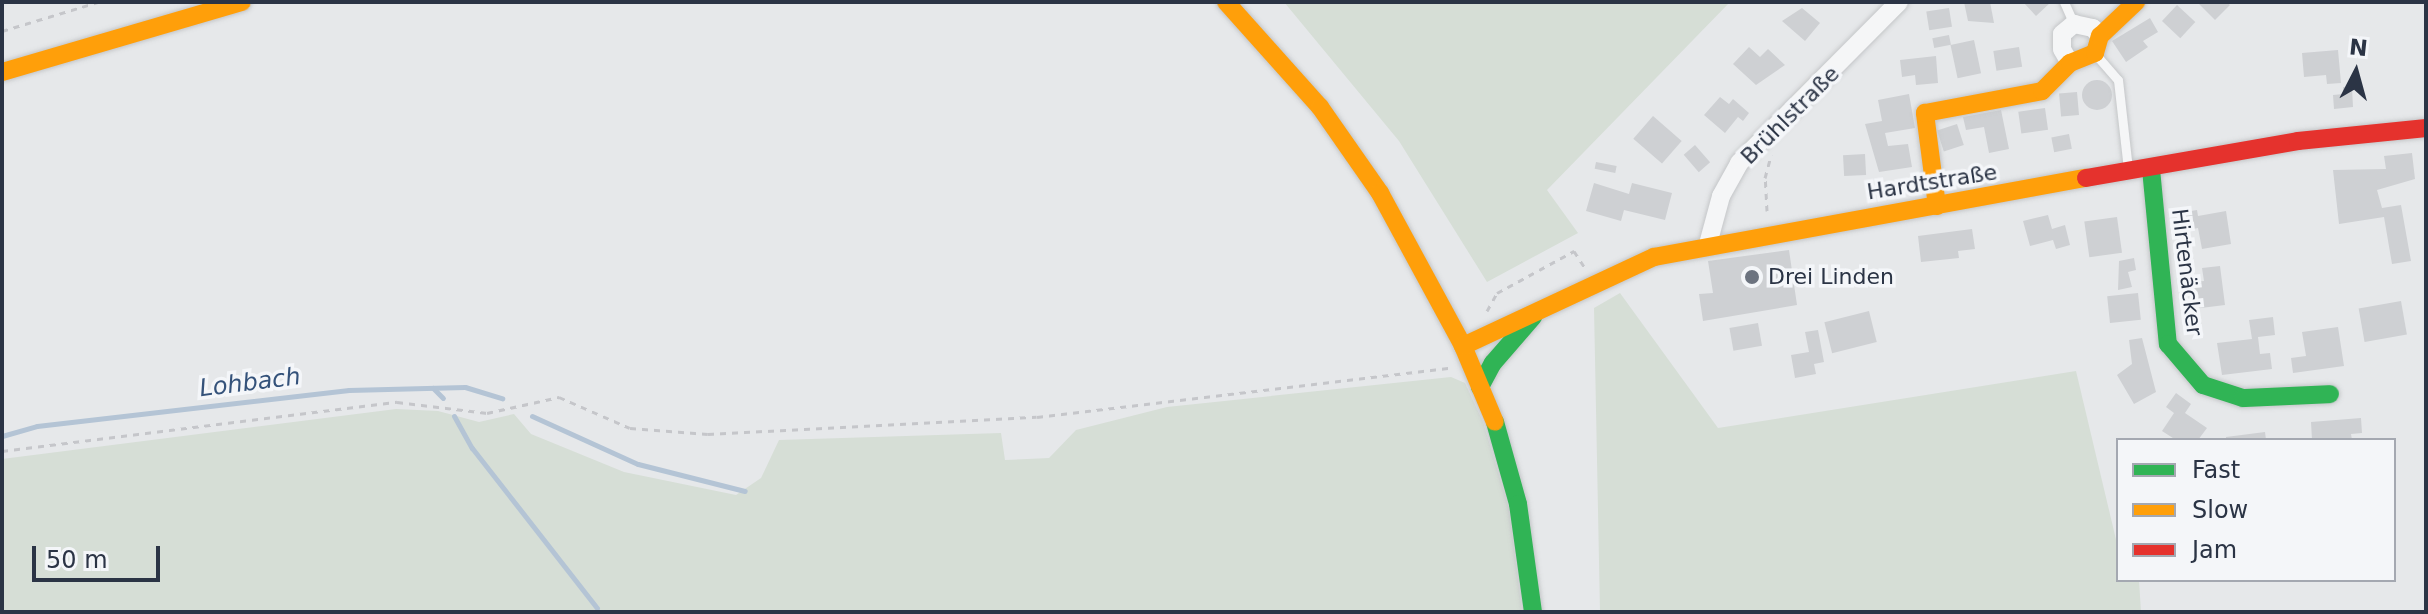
<!DOCTYPE html>
<meta charset="utf-8">
<style>
body{margin:0}
#map{position:relative;width:2428px;height:614px;overflow:hidden;background:#e6e8ea;font-family:"DejaVu Sans",sans-serif}
div>[style]{position:absolute}
.green>*{inset:0;background:#d6ded6}
.stream>*{height:5px;margin:-2.5px;padding:0 2.5px;transform-origin:2.5px;border-radius:2.5px;background:#b4c4d5}
.building>*{inset:0;background:#ced0d3;transform-origin:0 0}
.round{border-radius:50%}
.path>*{height:3px;margin-top:-1.5px;transform-origin:0;background:repeating-linear-gradient(90deg,#c5c6ca 0 6px,transparent 0 12px)}
.roads{filter:drop-shadow(0 0 2px #c4c6c8) drop-shadow(0 0 2px #c4c6c8)}
.lane>*{height:9px;margin:-4.5px;padding:0 4.5px;transform-origin:4.5px;border-radius:4.5px;background:#f5f6f7}
.street>*{height:18px;margin:-9px;padding:0 9px;transform-origin:9px;border-radius:9px;background:#f5f6f7}
.fast>*{height:18px;margin:-9px;padding:0 9px;transform-origin:9px;border-radius:9px;background:#30b455}
.slow>*{height:18px;margin:-9px;padding:0 9px;transform-origin:9px;border-radius:9px;background:#ff9f0a}
.jam>*{height:18px;margin:-9px;padding:0 9px;transform-origin:9px;border-radius:9px;background:#e5322d}
.dots>*{width:22px;height:22px;translate:-50% -50%;box-sizing:border-box;border:4px solid #f4f6f9;border-radius:50%}
span{translate:-50% -50%;white-space:nowrap;text-align:center;line-height:1.15;-webkit-text-stroke:7px #f4f6f9;paint-order:stroke}
.street-label{font-size:22px;color:#2b3445}
.poi-label{font-size:22px;color:#2b3445}
.left{translate:0 -50%;text-align:left}
.water-label{font-size:24px;color:#34527a;font-style:italic}
.frame{position:absolute;inset:0;border:4px solid #2b3445;pointer-events:none}
.legend{position:absolute;left:2116px;top:438px;width:280px;height:144px;box-sizing:border-box;background:#f4f6f9;border:2px solid #a4a8b1;margin:0;padding:10px 14px;list-style:none;font-size:24px;color:#2b3445}
.legend li{display:flex;align-items:center;gap:16px;height:40px}
.legend b{width:40px;border:2px solid #a4a8b1}
.north{position:absolute;left:2316px;top:32px;width:80px;height:80px;-webkit-text-stroke:6px #f4f6f9;paint-order:stroke;rotate:6deg;font-size:22px;font-weight:700;line-height:32px;text-align:center;color:#2b3445}
.north::after{content:'';display:block;margin:auto;width:28px;height:36px;background:#2b3445;clip-path:polygon(50% 0,100% 100%,50% 72%,0 100%)}
.scale{position:absolute;left:32px;top:546px;width:128px;height:36px;box-sizing:border-box;border:4px solid #2b3445;border-top:0;padding-left:10px;font-size:24px;line-height:28px;white-space:nowrap;color:#2b3445;-webkit-text-stroke:6px #f4f6f9;paint-order:stroke}
</style>
<div id="map">
<div class="green">
<i style="clip-path:polygon(1284px 2px,1730px 2px,1547px 190px,1578px 233px,1487px 282px,1399px 141px)"></i>
<i style="clip-path:polygon(1620px 293px,1718px 428px,2076px 371px,2118px 548px,2118px 580px,2139px 580px,2141px 612px,1600px 612px,1594px 308px)"></i>
<i style="clip-path:polygon(1451px 377px,1465px 383px,1483px 422px,1509px 509px,1522px 612px,2px 612px,2px 459px,396px 409px,438px 411px,479px 422px,514px 414px,531px 434px,624px 472px,736px 495px,761px 478px,779px 440px,1001px 433px,1005px 460px,1049px 458px,1076px 430px,1167px 407px)"></i>
</div>
<div class="stream">
<i style="left:433px;top:388px;width:14px;rotate:45deg"></i>
<i style="left:454px;top:416px;width:37px;rotate:61deg"></i>
<i style="left:472px;top:448px;width:203px;rotate:52deg"></i>
<i style="left:532px;top:416px;width:116px;rotate:24.4deg"></i>
<i style="left:638px;top:464px;width:110px;rotate:14.2deg"></i>
<i style="left:2px;top:436px;width:36px;rotate:-16deg"></i>
<i style="left:37px;top:426px;width:314px;rotate:-6.6deg"></i>
<i style="left:349px;top:390px;width:116px;rotate:-1.5deg"></i>
<i style="left:465px;top:387px;width:39px;rotate:17deg"></i>
</div>
<div class="building">
<i style="clip-path:polygon(1964px 2px,1990px 2px,1994px 23px,1968px 21px)"></i>
<i style="clip-path:polygon(2023px 2px,2051px 2px,2036px 16px)"></i>
<i style="clip-path:polygon(2197px 2px,2226px 2px,2230px 5px,2215px 20px)"></i>
<i style="left:2177px;top:5px;width:25px;height:22px;rotate:43deg"></i>
<i style="clip-path:polygon(1802px 8px,1820px 23px,1805px 41px,1782px 21px)"></i>
<i style="left:1949px;top:8px;width:19px;height:23px;rotate:81deg"></i>
<i style="clip-path:polygon(2150px 18px,2158px 32px,2143px 41px,2148px 47px,2126px 62px,2112px 41px)"></i>
<i style="left:1949px;top:35px;width:10px;height:17px;rotate:79deg"></i>
<i style="left:1974px;top:40px;width:34px;height:24px;rotate:78deg"></i>
<i style="clip-path:polygon(1749px 47px,1760px 57px,1768px 49px,1785px 65px,1756px 85px,1733px 64px)"></i>
<i style="left:2019px;top:47px;width:20px;height:26px;rotate:81deg"></i>
<i style="clip-path:polygon(2338px 50px,2341px 83px,2327px 84px,2326px 75px,2304px 77px,2302px 53px)"></i>
<i style="clip-path:polygon(1936px 56px,1938px 83px,1916px 85px,1915px 75px,1902px 77px,1900px 60px)"></i>
<i class="round" style="left:2082px;top:80px;width:30px;height:30px"></i>
<i style="clip-path:polygon(2343px 87px,2352px 87px,2353px 107px,2334px 109px,2333px 95px,2343px 94px)"></i>
<i style="left:2077px;top:92px;width:23px;height:18px;rotate:85deg"></i>
<i style="clip-path:polygon(1909px 94px,1915px 128px,1885px 133px,1888px 146px,1908px 144px,1912px 167px,1879px 172px,1865px 124px,1882px 121px,1878px 100px)"></i>
<i style="clip-path:polygon(1720px 97px,1729px 104px,1733px 99px,1749px 113px,1743px 121px,1738px 117px,1725px 133px,1704px 115px)"></i>
<i style="left:2045px;top:108px;width:22px;height:27px;rotate:82deg"></i>
<i style="clip-path:polygon(2001px 110px,2009px 149px,1989px 153px,1984px 127px,1966px 130px,1963px 117px)"></i>
<i style="left:1653px;top:116px;width:38px;height:30px;rotate:41deg"></i>
<i style="left:1957px;top:124px;width:22px;height:21px;rotate:72deg"></i>
<i style="left:2069px;top:134px;width:15px;height:18px;rotate:79deg"></i>
<i style="left:1695px;top:145px;width:23px;height:15px;rotate:49deg"></i>
<i style="clip-path:polygon(2412px 153px,2415px 179px,2377px 190px,2382px 208px,2401px 205px,2411px 261px,2392px 264px,2384px 217px,2339px 224px,2333px 170px,2386px 169px,2384px 156px)"></i>
<i style="left:1865px;top:154px;width:21px;height:22px;rotate:87deg"></i>
<i style="left:1596px;top:162px;width:21px;height:7px;rotate:11deg"></i>
<i style="clip-path:polygon(1594px 183px,1629px 194px,1632px 183px,1672px 193px,1665px 220px,1624px 210px,1621px 221px,1586px 211px)"></i>
<i style="clip-path:polygon(2197px 210px,2198px 216px,2226px 211px,2231px 244px,2202px 249px,2198px 228px,2182px 231px,2179px 213px)"></i>
<i style="clip-path:polygon(2048px 215px,2052px 229px,2065px 225px,2070px 245px,2056px 249px,2053px 240px,2030px 246px,2023px 221px)"></i>
<i style="left:2117px;top:217px;width:36px;height:33px;rotate:82deg"></i>
<i style="clip-path:polygon(1972px 229px,1975px 249px,1958px 251px,1959px 258px,1921px 262px,1918px 236px)"></i>
<i style="clip-path:polygon(1789px 250px,1797px 305px,1703px 321px,1699px 294px,1713px 293px,1708px 261px)"></i>
<i style="clip-path:polygon(2134px 258px,2136px 270px,2128px 272px,2132px 287px,2118px 290px,2119px 261px)"></i>
<i style="clip-path:polygon(2220px 266px,2225px 305px,2193px 309px,2190px 282px,2204px 281px,2202px 268px)"></i>
<i style="left:2138px;top:293px;width:27px;height:31px;rotate:84deg"></i>
<i style="left:2401px;top:301px;width:34px;height:43px;rotate:80deg"></i>
<i style="left:1869px;top:311px;width:32px;height:46px;rotate:76deg"></i>
<i style="clip-path:polygon(2273px 317px,2275px 335px,2258px 337px,2260px 354px,2270px 353px,2272px 369px,2222px 375px,2217px 343px,2252px 339px,2249px 320px)"></i>
<i style="left:1758px;top:323px;width:23px;height:29px;rotate:80deg"></i>
<i style="clip-path:polygon(2338px 327px,2344px 366px,2293px 373px,2291px 358px,2306px 356px,2302px 332px)"></i>
<i style="clip-path:polygon(1818px 330px,1824px 362px,1814px 364px,1816px 374px,1795px 378px,1791px 355px,1809px 352px,1805px 332px)"></i>
<i style="clip-path:polygon(2142px 338px,2156px 392px,2134px 404px,2117px 375px,2132px 364px,2129px 340px)"></i>
<i style="clip-path:polygon(2176px 393px,2191px 404px,2185px 413px,2207px 428px,2198px 440px,2176px 440px,2162px 431px,2174px 413px,2166px 407px)"></i>
<i style="clip-path:polygon(2361px 418px,2362px 433px,2351px 434px,2352px 440px,2312px 440px,2311px 422px)"></i>
<i style="clip-path:polygon(2265px 432px,2266px 440px,2226px 440px,2226px 437px)"></i>
</div>
<div class="path">
<i style="left:2px;top:31px;width:100px;rotate:-16.8deg"></i>
<i style="left:1767px;top:211px;width:33px;rotate:-93deg"></i>
<i style="left:1765px;top:178px;width:24px;rotate:-75deg"></i>
<i style="left:1487px;top:311px;width:21px;rotate:-61deg"></i>
<i style="left:1497px;top:293px;width:88px;rotate:-28.6deg"></i>
<i style="left:1574px;top:251px;width:20px;rotate:57deg"></i>
<i style="left:2px;top:451px;width:398px;rotate:-7.1deg"></i>
<i style="left:397px;top:402px;width:91px;rotate:7deg"></i>
<i style="left:487px;top:413px;width:74px;rotate:-12.5deg"></i>
<i style="left:559px;top:397px;width:77px;rotate:23.6deg"></i>
<i style="left:630px;top:428px;width:78px;rotate:4.4deg"></i>
<i style="left:708px;top:434px;width:329px;rotate:-3deg"></i>
<i style="left:1037px;top:417px;width:416px;rotate:-6.8deg"></i>
</div>
<div class="roads">
<div class="lane">
<i style="left:2064px;top:2px;width:24px;rotate:66deg"></i>
<i style="left:2097px;top:56px;width:32px;rotate:49deg"></i>
<i style="left:2118px;top:80px;width:90px;rotate:83.6deg"></i>
</div>
<div class="street">
<i style="left:2070px;top:63px;width:16px;rotate:-120deg"></i>
<i style="left:2062px;top:49px;width:15px;rotate:-90deg"></i>
<i style="left:2062px;top:34px;width:16px;rotate:-40deg"></i>
<i style="left:2074px;top:24px;width:19px;rotate:12deg"></i>
<i style="left:2093px;top:28px;width:11px;rotate:49deg"></i>
<i style="left:1708px;top:244px;width:50px;rotate:-74.8deg"></i>
<i style="left:1721px;top:196px;width:38px;rotate:-61deg"></i>
<i style="left:1739px;top:163px;width:227px;rotate:-45.2deg"></i>
</div>
<div class="fast">
<i style="left:2151px;top:169px;width:176px;rotate:84.5deg"></i>
<i style="left:2168px;top:344px;width:54px;rotate:49.5deg"></i>
<i style="left:2203px;top:385px;width:42px;rotate:18deg"></i>
<i style="left:2243px;top:398px;width:87px;rotate:-2.6deg"></i>
<i style="left:1480px;top:387px;width:27px;rotate:-62deg"></i>
<i style="left:1493px;top:363px;width:61px;rotate:-49deg"></i>
<i style="left:1495px;top:422px;width:85px;rotate:74.3deg"></i>
<i style="left:1518px;top:504px;width:109px;rotate:82.1deg"></i>
</div>
<div class="slow">
<i style="left:1226px;top:2px;width:141px;rotate:48.2deg"></i>
<i style="left:1320px;top:107px;width:105px;rotate:55.1deg"></i>
<i style="left:1380px;top:193px;width:174px;rotate:61.5deg"></i>
<i style="left:1463px;top:346px;width:82px;rotate:67.2deg"></i>
<i style="left:2px;top:72px;width:250px;rotate:-16.3deg"></i>
<i style="left:1937px;top:206px;width:94px;rotate:-97.4deg"></i>
<i style="left:1925px;top:113px;width:119px;rotate:-10.6deg"></i>
<i style="left:2042px;top:91px;width:40px;rotate:-45deg"></i>
<i style="left:2070px;top:63px;width:27px;rotate:-22deg"></i>
<i style="left:2095px;top:53px;width:18px;rotate:-74deg"></i>
<i style="left:2100px;top:36px;width:50px;rotate:-43.4deg"></i>
<i style="left:1463px;top:346px;width:211px;rotate:-25deg"></i>
<i style="left:1654px;top:257px;width:439px;rotate:-10.4deg"></i>
</div>
<div class="jam">
<i style="left:2086px;top:178px;width:215px;rotate:-9.9deg"></i>
<i style="left:2298px;top:141px;width:129px;rotate:-5.8deg"></i>
</div>
</div>
<div class="dots">
<i style="left:1752px;top:277px;background:#6c737f"></i>
</div>
<div class="street-label">
<span style="left:1790px;top:115px;rotate:-45deg">Brühlstraße</span>
<span style="left:1932px;top:182px;rotate:-9deg">Hardtstraße</span>
<span style="left:2187px;top:272px;rotate:83deg">Hirtenäcker</span>
</div>
<div class="poi-label">
<span class="left" style="left:1768px;top:277px">Drei Linden</span>
</div>
<div class="water-label">
<span style="left:250px;top:383px;rotate:-7deg">Lohbach</span>
</div>
<div class="frame"></div>
<ul class="legend">
<li><b style="height:10px;background:#30b455"></b>Fast</li>
<li><b style="height:10px;background:#ff9f0a"></b>Slow</li>
<li><b style="height:10px;background:#e5322d"></b>Jam</li>
</ul>
<div class="north">N</div>
<div class="scale">50 m</div>
</div>
